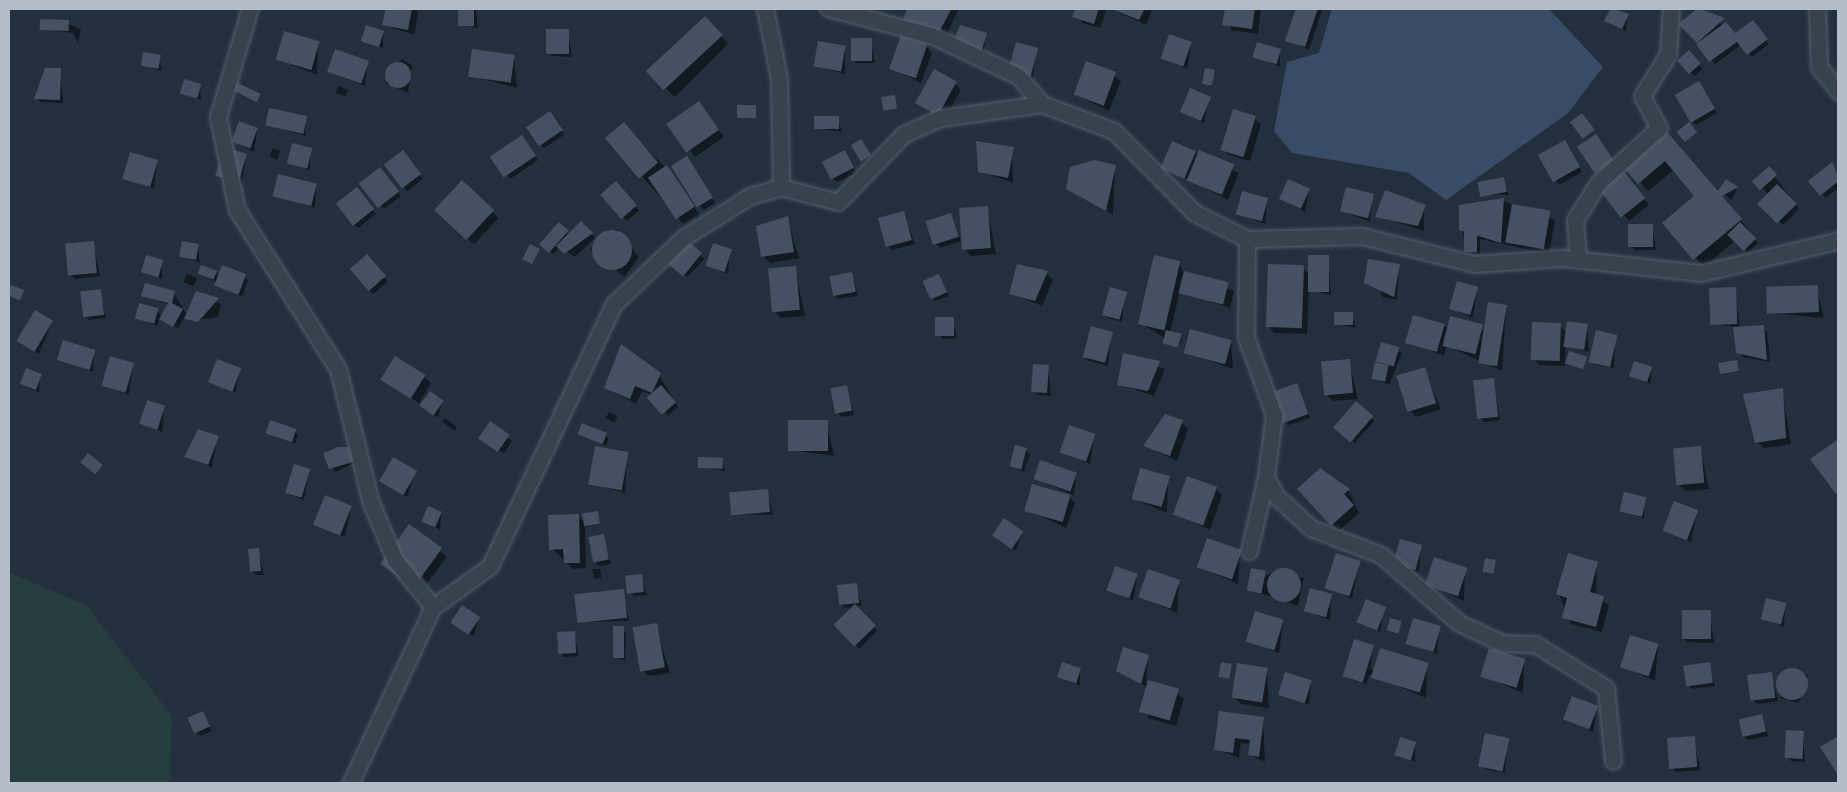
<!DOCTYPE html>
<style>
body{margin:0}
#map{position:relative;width:1847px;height:792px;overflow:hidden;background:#242f3e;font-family:"Source Sans 3",sans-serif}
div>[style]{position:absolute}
.green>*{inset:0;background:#263c3f}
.water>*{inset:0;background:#394c67}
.shadow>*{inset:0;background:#0007;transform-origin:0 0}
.building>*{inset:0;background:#455162;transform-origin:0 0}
.round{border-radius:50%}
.roads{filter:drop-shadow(0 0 2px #565f6c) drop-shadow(0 0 2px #565f6c)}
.minor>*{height:15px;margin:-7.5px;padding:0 7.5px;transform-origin:7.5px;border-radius:7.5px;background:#38414e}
span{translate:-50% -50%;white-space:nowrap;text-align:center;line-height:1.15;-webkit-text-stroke:9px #1d2633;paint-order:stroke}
.frame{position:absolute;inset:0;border:10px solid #b4bcc9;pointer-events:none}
</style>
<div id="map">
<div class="green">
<i style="clip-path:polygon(8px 572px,86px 605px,172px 716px,170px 784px,8px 784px)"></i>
</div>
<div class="water">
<i style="clip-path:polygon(1332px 8px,1548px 8px,1603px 67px,1568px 113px,1446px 200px,1409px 173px,1292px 153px,1274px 131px,1287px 62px,1319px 53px)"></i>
</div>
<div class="shadow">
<i style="clip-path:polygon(388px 8px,419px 8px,414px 35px,385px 25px)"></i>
<i style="clip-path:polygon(461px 8px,476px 10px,478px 28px,463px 25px)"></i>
<i style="clip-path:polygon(909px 8px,959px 8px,945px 39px,905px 22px)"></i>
<i style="clip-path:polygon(1078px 8px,1107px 8px,1100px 28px,1082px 23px)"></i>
<i style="clip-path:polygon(1109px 8px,1153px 8px,1146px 25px)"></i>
<i style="clip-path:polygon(1227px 8px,1261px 8px,1258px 34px,1231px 30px)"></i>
<i style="clip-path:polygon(1299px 8px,1322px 10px,1309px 50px,1288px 40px)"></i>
<i style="clip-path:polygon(1702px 8px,1735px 36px,1756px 27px,1769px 44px,1752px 57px,1742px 44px,1715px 64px,1682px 24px)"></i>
<i style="clip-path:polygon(1627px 17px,1626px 31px,1611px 24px)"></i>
<i style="left:705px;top:20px;width:33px;height:76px;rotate:45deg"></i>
<i style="clip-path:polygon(68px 23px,81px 30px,78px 43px,73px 33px,42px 29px)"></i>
<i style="clip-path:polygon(568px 32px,572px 57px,552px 56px,549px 53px)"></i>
<i style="clip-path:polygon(383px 33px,383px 48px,364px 40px)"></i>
<i style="clip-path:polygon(985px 35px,984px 57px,959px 46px)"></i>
<i style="clip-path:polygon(871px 41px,875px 63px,857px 63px,853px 60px)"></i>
<i style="clip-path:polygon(318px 44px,317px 75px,279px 60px)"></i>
<i style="clip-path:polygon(1191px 45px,1187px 69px,1163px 58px)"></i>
<i style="clip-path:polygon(926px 46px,932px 53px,921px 83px,892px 68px)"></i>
<i style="clip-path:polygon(845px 48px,845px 74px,816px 66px)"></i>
<i style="clip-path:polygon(1036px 50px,1033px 78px,1015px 73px)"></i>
<i style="clip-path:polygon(1280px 51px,1280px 67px,1255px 56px)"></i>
<i style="left:1689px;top:53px;width:21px;height:11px;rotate:49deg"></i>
<i style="clip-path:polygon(159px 57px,162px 71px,143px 65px)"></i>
<i style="clip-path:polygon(514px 58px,517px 88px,471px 76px)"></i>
<i style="clip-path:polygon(402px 59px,412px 65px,408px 93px,386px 83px)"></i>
<i style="clip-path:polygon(367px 63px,365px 86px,330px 72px)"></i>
<i style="clip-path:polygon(60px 71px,63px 103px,40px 102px,37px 98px)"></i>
<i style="clip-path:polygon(1114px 75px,1121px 81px,1109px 111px,1076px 95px)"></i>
<i style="clip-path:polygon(955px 84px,961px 90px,944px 120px,917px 102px)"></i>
<i style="clip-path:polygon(200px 86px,201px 100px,183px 92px)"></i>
<i style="left:338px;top:86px;width:11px;height:7px;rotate:22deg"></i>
<i style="clip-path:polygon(1703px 88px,1717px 113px,1696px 125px,1692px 121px)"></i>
<i style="clip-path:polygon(1209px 99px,1204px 123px,1182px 112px)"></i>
<i style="clip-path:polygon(705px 111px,724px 137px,695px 157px,670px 125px)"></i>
<i style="clip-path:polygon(305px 118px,306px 136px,268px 125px)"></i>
<i style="clip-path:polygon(554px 118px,564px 135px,544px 148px,540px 144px)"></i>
<i style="clip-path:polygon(1254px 118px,1261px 124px,1250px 161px,1229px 155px,1223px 149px)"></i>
<i style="clip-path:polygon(838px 119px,842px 132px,816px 128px)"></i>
<i style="clip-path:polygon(257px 130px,254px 152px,234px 142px)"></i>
<i style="clip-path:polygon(630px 132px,673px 175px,699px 214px,683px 224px,642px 176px)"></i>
<i style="clip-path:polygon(525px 142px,538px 160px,510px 179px,494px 157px)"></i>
<i style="clip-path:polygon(1676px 144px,1749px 230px,1758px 243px,1748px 252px,1736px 240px,1704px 267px,1665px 223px,1698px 196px,1675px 169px,1648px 191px,1640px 182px)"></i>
<i style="clip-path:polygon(1568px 147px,1582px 172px,1559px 185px,1541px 156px)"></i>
<i style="left:273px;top:148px;width:8px;height:9px;rotate:23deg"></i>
<i style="clip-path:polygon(1012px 149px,1013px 183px,980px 171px)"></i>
<i style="clip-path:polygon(310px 150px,310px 170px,289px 162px)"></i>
<i style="clip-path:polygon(1194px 153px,1239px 173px,1228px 200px,1164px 167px)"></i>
<i style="clip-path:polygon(246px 156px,242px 185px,217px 174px)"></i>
<i style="clip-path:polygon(406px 157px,423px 179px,407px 191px,403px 187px)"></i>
<i style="clip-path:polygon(848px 157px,856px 173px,837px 182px,833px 178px)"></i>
<i style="clip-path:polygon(157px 162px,154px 189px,125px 178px)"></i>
<i style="clip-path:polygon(690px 163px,715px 203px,704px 210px,700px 206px)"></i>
<i style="clip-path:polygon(1832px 165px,1840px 187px,1826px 198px,1812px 182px)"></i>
<i style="clip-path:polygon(1115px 167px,1113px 215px,1069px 188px)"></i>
<i style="clip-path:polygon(1769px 169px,1799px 209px,1783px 225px,1761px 203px,1769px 195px,1756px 181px)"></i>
<i style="clip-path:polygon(384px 174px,401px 196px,384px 209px,363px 184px)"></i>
<i style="clip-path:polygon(1503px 180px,1509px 195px,1482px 194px)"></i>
<i style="clip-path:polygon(1629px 180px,1649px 205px,1629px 221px,1603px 190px)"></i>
<i style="clip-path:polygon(1727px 183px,1737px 190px,1731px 200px,1721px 191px)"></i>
<i style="left:462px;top:184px;width:50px;height:36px;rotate:43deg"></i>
<i style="left:616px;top:184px;width:35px;height:16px;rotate:49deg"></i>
<i style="clip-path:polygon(316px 186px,315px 208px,275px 195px)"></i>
<i style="clip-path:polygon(1309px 191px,1305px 212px,1282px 199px)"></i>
<i style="clip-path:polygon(360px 194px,376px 214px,358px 228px,354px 224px)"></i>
<i style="clip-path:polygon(1372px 197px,1370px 222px,1342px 211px)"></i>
<i style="clip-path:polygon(1267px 201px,1265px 224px,1238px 213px)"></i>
<i style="clip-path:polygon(1503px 201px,1555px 220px,1549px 254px,1480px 239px,1480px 254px,1467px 251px,1462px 229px)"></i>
<i style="clip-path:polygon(1424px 207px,1424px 231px,1378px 216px)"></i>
<i style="clip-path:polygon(987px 208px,996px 254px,971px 256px,964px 249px)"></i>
<i style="clip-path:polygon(903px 214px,915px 244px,892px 250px,888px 246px)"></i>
<i style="clip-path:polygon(950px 215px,961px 241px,940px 248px,936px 244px)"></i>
<i style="clip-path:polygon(787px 218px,799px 258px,770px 263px,764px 256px)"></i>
<i style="clip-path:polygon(559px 225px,570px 236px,582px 225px,595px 238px,575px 257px,560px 247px,553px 254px,542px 244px)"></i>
<i style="clip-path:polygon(1652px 226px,1656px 250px,1635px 250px,1631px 246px)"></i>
<i style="clip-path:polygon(616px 229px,639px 257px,624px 277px,590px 249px)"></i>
<i style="left:686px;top:242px;width:25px;height:25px;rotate:43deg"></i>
<i style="clip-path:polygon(93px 243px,100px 276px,75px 279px,71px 275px)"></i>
<i style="clip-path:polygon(198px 247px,200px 263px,182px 256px)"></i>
<i style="clip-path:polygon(730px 251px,728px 274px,709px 266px)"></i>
<i style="left:367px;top:257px;width:32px;height:20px;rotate:49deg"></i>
<i style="clip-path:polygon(1328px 258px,1331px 295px,1309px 290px,1307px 334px,1274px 333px,1268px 326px,1303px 268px,1310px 275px)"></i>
<i style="clip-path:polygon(162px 262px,162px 279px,144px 271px)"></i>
<i style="clip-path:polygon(1179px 263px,1184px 274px,1234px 291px,1230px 308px,1180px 291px,1170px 333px,1182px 338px,1179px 347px,1140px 323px)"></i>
<i style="clip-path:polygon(1399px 266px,1397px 300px,1382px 297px,1379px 287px)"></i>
<i style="clip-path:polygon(795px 269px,805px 316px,781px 318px,774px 311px)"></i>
<i style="left:187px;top:274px;width:11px;height:9px;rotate:22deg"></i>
<i style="clip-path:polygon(202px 274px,244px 276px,248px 280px,242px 297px)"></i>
<i style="clip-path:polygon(852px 274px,858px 296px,838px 299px,834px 295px)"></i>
<i style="clip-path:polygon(1047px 274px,1053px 280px,1042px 306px,1012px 294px)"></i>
<i style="clip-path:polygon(939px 276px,949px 296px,935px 301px,932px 298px)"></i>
<i style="clip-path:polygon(1817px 288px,1824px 318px,1770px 313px)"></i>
<i style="clip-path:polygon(1477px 289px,1473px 318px,1452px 309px)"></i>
<i style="clip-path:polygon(1735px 290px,1740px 329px,1767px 331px,1770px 362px,1742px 357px,1736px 327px,1713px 324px)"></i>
<i style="clip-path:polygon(100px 292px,106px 318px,89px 320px,85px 316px)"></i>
<i style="clip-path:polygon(174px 293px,188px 317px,197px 294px,221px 304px,218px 317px,191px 321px,185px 316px,178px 329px,160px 317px,157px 326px,137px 318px,157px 311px,163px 317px,170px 305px,144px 296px)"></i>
<i style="clip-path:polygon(1125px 294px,1122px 322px,1108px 318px,1104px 314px)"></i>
<i style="clip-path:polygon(1506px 308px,1502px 371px,1447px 346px,1444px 356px,1408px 342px,1444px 326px,1486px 331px)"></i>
<i style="clip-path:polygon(1352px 314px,1356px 328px,1336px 324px)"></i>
<i style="clip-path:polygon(953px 319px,957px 338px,943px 339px,939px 335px)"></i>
<i style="clip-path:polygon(52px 322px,39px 354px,23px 344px)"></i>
<i style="clip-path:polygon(1560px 326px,1568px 334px,1587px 326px,1589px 352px,1566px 345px,1565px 366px,1539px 365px,1533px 359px)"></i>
<i style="clip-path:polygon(1111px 334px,1108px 366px,1089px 361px,1085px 357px)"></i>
<i style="clip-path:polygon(1615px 337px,1614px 368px,1596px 365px,1592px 361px)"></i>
<i style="clip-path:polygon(1231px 342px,1233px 369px,1186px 352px)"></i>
<i style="clip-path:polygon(1383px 345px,1402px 353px,1389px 385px,1374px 378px)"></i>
<i style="clip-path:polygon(94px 352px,93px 372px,60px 359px)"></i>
<i style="clip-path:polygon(1125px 356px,1165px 369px,1154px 396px,1120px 384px)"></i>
<i style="clip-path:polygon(1349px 362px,1358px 399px,1333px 401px,1327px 395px)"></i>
<i style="clip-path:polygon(133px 365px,129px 395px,104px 386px)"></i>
<i style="clip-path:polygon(1048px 367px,1051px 396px,1038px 395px,1034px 391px)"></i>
<i style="clip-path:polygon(1651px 369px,1651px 384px,1632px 375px)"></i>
<i style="clip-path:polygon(239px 370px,236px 393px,211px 382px)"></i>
<i style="clip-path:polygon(1424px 370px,1441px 409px,1416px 417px,1410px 410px)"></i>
<i style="clip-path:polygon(659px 375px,678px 407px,668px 416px,653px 395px,642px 391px,636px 404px,606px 388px)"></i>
<i style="clip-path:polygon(40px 376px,39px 393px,22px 384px)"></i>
<i style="clip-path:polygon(425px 377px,431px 383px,419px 403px,390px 386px)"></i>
<i style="clip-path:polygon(1493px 381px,1500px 420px,1484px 422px,1480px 418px)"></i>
<i style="clip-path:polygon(1296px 386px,1310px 418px,1289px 425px,1285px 422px)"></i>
<i style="clip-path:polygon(846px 387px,854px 415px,842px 417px,838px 413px)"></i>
<i style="clip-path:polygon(1782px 391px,1791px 444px,1764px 448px,1757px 442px)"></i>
<i style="clip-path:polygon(442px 403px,438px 418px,426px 409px)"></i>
<i style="left:1356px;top:404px;width:25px;height:30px;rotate:42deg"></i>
<i style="clip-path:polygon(164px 408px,162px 432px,142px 423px)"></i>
<i style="left:609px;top:412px;width:10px;height:7px;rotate:29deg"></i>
<i style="clip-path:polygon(445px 418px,457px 427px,455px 431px,442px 422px)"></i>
<i style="clip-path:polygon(827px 423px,834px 456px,791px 450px)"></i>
<i style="clip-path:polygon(1182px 423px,1188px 429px,1177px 461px,1146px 446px)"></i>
<i style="clip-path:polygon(491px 424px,512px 441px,504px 453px,486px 442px)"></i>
<i style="clip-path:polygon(268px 432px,294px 431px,298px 435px,295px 444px)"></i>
<i style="clip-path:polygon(580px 434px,605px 435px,609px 439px,606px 446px)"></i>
<i style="clip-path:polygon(1094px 437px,1090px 464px,1062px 452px)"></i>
<i style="clip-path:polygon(217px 438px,212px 468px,187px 456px)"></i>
<i style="clip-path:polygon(1700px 448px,1709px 489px,1685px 491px,1678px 484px)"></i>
<i style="clip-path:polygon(1026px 451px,1030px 454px,1024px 472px,1011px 465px)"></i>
<i style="clip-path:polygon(627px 454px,625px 493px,592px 484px)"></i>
<i style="clip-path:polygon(326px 455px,359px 461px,335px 472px)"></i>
<i style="clip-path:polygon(722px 460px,725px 471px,701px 467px)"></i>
<i style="clip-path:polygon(309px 472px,304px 500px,291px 495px,287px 491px)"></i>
<i style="clip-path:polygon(415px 473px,407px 497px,386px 485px)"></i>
<i style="clip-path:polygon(1076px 475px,1074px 495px,1036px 479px)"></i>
<i style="clip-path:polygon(1168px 479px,1167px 513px,1134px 499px)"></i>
<i style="clip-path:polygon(1216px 489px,1222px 495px,1210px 530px,1176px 514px)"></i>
<i style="clip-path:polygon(1301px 489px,1348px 490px,1359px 513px,1339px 531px)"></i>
<i style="clip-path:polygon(767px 492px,773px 515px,733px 514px)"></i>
<i style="clip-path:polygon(1067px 495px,1075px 503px,1066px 528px,1026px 509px)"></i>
<i style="clip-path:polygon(1644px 500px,1644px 519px,1622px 510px)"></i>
<i style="clip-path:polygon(351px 508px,345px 537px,317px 524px)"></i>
<i style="clip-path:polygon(1697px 512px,1691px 542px,1666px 530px)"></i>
<i style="clip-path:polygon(441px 514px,440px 530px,424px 521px)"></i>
<i style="clip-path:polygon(598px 515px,600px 524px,585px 527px,586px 568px,573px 569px,551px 548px,578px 516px,586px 524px)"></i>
<i style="clip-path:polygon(409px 527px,447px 557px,420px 592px)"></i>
<i style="clip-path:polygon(1022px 534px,1016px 551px,999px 538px)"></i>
<i style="clip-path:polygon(603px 536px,611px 564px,599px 566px,595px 562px)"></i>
<i style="clip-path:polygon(1421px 547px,1419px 572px,1400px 567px)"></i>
<i style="clip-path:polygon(258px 551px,264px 575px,256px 575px,252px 571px)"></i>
<i style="clip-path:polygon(1240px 552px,1238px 584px,1200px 567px)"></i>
<i style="clip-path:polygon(1359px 564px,1352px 599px,1327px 587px)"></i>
<i style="clip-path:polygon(1597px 564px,1596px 597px,1609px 605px,1602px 632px,1571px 624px,1559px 594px)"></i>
<i style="clip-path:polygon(592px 569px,600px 569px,602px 579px,594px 578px)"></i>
<i style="clip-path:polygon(1275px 570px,1304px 578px,1298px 606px,1249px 589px)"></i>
<i style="clip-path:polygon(1465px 570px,1464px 601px,1427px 584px)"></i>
<i style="clip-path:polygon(641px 577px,647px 595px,634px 596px,630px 592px)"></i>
<i style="clip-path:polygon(1137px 577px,1133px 601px,1109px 590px)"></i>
<i style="clip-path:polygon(1179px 582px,1177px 613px,1141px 597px)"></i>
<i style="clip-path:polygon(856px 586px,862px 606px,845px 608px,841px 604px)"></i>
<i style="clip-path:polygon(623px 592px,629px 621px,581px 622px)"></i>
<i style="clip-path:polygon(1331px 597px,1330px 620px,1306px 611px)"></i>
<i style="clip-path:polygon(1785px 606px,1784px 627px,1763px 618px)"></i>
<i style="left:855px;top:608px;width:32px;height:25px;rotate:46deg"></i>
<i style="clip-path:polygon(1384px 609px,1380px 632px,1360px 622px)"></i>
<i style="clip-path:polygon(1710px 613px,1714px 643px,1687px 642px,1683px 638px)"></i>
<i style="clip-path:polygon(478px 619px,474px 636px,457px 626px)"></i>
<i style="clip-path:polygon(1283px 622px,1279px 653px,1249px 641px)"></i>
<i style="clip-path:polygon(656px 626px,670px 673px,649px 676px,642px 670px)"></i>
<i style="clip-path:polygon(1439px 628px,1437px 654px,1408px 643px)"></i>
<i style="clip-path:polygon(622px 629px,626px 633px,625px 661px,614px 657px)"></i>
<i style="clip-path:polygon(574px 634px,579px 656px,564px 657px,560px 653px)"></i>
<i style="clip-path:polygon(1658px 646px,1655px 681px,1623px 667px)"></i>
<i style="clip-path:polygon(1372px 648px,1371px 670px,1427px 665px,1426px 698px,1370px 674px,1366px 684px,1350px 679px)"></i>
<i style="clip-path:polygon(1148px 657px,1146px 682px,1184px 698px,1176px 726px,1148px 718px,1149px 688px,1123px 674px)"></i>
<i style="clip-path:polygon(1524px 661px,1523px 693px,1483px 676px)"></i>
<i style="clip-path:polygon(1709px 664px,1715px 686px,1692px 689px,1688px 685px)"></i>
<i style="clip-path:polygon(1080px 670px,1080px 686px,1060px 678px)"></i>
<i style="clip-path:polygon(1267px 670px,1269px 708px,1241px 704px,1234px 697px)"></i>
<i style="clip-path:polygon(1784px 670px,1808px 675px,1799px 703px,1780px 698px)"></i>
<i style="clip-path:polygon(1771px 674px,1778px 701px,1757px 704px,1753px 700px)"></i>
<i style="clip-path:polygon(1311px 682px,1309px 705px,1282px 694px)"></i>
<i style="clip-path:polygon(1597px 708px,1593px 732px,1567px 719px)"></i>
<i style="clip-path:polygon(202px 714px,212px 731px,200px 736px,196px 732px)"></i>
<i style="clip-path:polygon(1761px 717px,1768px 736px,1748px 740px,1744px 736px)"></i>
<i style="clip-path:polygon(1263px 719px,1265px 762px,1250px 755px,1252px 744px,1241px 743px,1239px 758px,1216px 749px)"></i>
<i style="clip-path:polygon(1803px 733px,1805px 762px,1791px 761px,1787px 757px)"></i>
<i style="clip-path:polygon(1694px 738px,1700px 770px,1676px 772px,1672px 768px)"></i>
<i style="clip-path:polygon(1507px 740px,1505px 773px,1485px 769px,1481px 765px)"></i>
<i style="clip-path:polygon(1415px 744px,1415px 762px,1398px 754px)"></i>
</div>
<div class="building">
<i style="clip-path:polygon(386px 8px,412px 8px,408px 30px,382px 25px)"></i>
<i style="left:458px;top:8px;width:16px;height:18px"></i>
<i style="clip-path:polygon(907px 8px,952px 8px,938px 34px,902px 23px)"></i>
<i style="clip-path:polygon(1075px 8px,1099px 8px,1094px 24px,1072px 17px)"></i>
<i style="clip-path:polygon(1109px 8px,1145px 8px,1139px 20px)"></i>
<i style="clip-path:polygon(1225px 8px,1255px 8px,1252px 29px,1222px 25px)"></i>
<i style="clip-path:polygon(1296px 8px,1318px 8px,1305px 47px,1285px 41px)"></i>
<i style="clip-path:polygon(1611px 8px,1629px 14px,1622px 29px,1604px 21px)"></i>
<i style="clip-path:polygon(1698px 8px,1725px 18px,1697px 43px,1678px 24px)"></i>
<i style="left:705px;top:16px;width:26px;height:81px;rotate:47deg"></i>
<i style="left:40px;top:19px;width:29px;height:11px;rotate:2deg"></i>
<i style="clip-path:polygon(1753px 20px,1768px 39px,1747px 55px,1737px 42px,1709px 62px,1696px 44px,1726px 22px,1735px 33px)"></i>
<i style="left:366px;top:25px;width:19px;height:17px;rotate:18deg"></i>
<i style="clip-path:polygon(960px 25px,987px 33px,980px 56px,953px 42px)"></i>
<i style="left:546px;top:29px;width:23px;height:25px"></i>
<i style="left:284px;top:31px;width:37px;height:30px;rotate:16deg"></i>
<i style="left:1169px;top:34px;width:24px;height:26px;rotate:19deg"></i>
<i style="left:901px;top:35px;width:28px;height:36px;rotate:19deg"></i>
<i style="left:851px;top:38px;width:21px;height:23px"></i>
<i style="left:818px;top:41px;width:28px;height:26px;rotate:10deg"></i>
<i style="left:1016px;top:42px;width:23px;height:29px;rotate:15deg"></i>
<i style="left:1257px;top:42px;width:25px;height:16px;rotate:16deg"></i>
<i style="left:335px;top:49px;width:36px;height:24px;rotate:19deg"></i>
<i style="left:472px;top:49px;width:43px;height:28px;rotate:8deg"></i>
<i style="left:1689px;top:50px;width:18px;height:16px;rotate:49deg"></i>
<i style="left:143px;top:52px;width:18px;height:14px;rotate:9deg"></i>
<i style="left:1086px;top:61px;width:32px;height:36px;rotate:20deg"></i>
<i class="round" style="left:385px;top:62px;width:26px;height:26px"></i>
<i style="clip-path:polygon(45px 68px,61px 68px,60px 100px,34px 99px)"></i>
<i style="left:1205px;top:68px;width:10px;height:16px;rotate:11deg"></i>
<i style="left:934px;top:69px;width:26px;height:39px;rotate:29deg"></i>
<i style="left:184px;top:79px;width:18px;height:15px;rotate:16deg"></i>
<i style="left:232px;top:80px;width:32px;height:9px;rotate:26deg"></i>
<i style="left:1699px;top:81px;width:32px;height:28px;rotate:60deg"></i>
<i style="left:1190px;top:88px;width:23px;height:26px;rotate:23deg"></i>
<i style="left:895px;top:95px;width:14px;height:14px;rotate:82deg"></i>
<i style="left:699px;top:101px;width:35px;height:40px;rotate:55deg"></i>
<i style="left:756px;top:105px;width:13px;height:19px;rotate:90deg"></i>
<i style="left:269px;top:108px;width:39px;height:18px;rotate:12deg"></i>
<i style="left:1233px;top:109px;width:24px;height:43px;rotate:17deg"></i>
<i style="left:550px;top:111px;width:23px;height:29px;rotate:56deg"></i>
<i style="left:1582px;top:113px;width:21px;height:15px;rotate:53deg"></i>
<i style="left:814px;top:116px;width:25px;height:13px"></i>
<i style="left:239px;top:121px;width:20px;height:22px;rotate:20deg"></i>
<i style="left:624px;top:122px;width:53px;height:25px;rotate:50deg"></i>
<i style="left:1689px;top:122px;width:13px;height:16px;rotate:51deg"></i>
<i style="clip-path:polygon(1667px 132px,1718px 191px,1726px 179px,1738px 187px,1722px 196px,1742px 219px,1693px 260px,1662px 223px,1694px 196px,1665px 161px,1638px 184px,1624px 168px)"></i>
<i style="left:1596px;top:134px;width:32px;height:23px;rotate:56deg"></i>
<i style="left:522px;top:135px;width:25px;height:39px;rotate:56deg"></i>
<i style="left:861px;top:139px;width:19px;height:12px;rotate:58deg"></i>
<i style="left:1565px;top:140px;width:31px;height:31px;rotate:61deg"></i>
<i style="clip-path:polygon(976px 141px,1014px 147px,1008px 178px,978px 172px)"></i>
<i style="left:1172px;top:141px;width:26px;height:30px;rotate:23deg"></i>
<i style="left:292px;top:143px;width:21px;height:21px;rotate:14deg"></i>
<i style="left:224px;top:147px;width:24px;height:30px;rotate:17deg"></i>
<i style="left:403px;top:150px;width:30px;height:24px;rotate:53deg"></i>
<i style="left:845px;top:150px;width:20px;height:26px;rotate:63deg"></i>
<i style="left:1199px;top:150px;width:38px;height:33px;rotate:22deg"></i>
<i style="left:130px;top:152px;width:29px;height:28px;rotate:16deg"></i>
<i style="left:687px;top:156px;width:49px;height:19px;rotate:58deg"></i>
<i style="clip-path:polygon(1094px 160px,1116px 165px,1106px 211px,1066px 189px,1070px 167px)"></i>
<i style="clip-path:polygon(1832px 162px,1840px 180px,1820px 196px,1808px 181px)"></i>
<i style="left:667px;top:165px;width:50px;height:23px;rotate:56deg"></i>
<i style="left:1769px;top:166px;width:12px;height:23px;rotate:48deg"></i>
<i style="left:380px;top:167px;width:31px;height:27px;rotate:52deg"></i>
<i style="left:1623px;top:170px;width:36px;height:31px;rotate:52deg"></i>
<i style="left:278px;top:174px;width:40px;height:23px;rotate:14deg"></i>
<i style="left:1504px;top:177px;width:15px;height:27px;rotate:79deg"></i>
<i style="left:1288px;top:179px;width:24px;height:22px;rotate:24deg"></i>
<i style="left:462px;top:180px;width:44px;height:41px;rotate:43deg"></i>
<i style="left:616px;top:181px;width:32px;height:21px;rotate:49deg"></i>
<i style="left:1777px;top:184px;width:28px;height:28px;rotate:45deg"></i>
<i style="left:357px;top:187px;width:28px;height:27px;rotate:52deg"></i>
<i style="left:1346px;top:187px;width:29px;height:25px;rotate:14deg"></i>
<i style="clip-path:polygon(1385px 190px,1426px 205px,1418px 226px,1375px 217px)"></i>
<i style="left:1242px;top:191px;width:27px;height:24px;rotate:15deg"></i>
<i style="clip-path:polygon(1504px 198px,1501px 243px,1459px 230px,1459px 205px)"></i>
<i style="left:1512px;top:204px;width:39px;height:39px;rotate:10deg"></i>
<i style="left:988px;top:206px;width:42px;height:29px;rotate:86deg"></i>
<i style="left:904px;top:211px;width:30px;height:27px;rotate:75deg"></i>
<i style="left:951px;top:213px;width:25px;height:27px;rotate:72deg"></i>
<i style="clip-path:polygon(788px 216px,794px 252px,761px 257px,756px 226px)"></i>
<i style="clip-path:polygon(581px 221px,593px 233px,564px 254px,556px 246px)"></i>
<i style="left:559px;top:222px;width:13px;height:30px;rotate:42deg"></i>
<i style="left:1740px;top:222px;width:23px;height:18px;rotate:45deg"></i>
<i style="left:1628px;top:224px;width:25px;height:23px"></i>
<i class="round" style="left:592px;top:230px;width:40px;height:40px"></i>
<i style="left:1464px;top:232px;width:13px;height:20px"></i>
<i style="left:685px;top:239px;width:22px;height:30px;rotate:39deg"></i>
<i style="left:94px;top:241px;width:32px;height:29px;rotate:85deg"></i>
<i style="left:182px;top:241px;width:17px;height:16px;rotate:10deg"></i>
<i style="left:713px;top:243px;width:20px;height:24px;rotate:18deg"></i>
<i style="left:530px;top:244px;width:11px;height:17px;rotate:27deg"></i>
<i style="left:367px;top:254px;width:29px;height:23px;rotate:49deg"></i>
<i style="left:146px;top:255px;width:18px;height:18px;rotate:16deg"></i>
<i style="left:1154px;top:255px;width:27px;height:71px;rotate:13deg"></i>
<i style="left:1308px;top:255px;width:21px;height:37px"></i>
<i style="clip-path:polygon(1368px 259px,1400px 264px,1394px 297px,1364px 283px)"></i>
<i style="clip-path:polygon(1017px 264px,1048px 271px,1035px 301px,1009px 294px)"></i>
<i style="left:1268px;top:264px;width:36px;height:63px;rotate:2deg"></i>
<i style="left:201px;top:265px;width:17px;height:9px;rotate:21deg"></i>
<i style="left:222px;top:265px;width:26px;height:22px;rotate:21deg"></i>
<i style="left:796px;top:266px;width:44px;height:28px;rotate:85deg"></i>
<i style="left:1184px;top:271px;width:46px;height:23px;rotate:14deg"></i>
<i style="left:852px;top:272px;width:20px;height:23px;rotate:79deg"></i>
<i style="left:939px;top:274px;width:20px;height:18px;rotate:66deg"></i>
<i style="left:1457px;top:281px;width:22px;height:29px;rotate:16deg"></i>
<i style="clip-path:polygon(145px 283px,175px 291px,172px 303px,183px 309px,173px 327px,159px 319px,168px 303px,141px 296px)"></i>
<i style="left:11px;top:285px;width:14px;height:11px;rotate:21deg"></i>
<i style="left:1818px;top:285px;width:27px;height:52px;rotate:88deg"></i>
<i style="left:1110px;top:287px;width:18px;height:29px;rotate:16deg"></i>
<i style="left:1736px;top:287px;width:37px;height:27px;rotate:88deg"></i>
<i style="left:101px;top:289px;width:26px;height:21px;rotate:83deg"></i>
<i style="clip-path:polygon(196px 291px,219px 298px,198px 322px,184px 319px)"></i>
<i style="left:1488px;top:302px;width:19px;height:62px;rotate:9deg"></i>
<i style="left:139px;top:303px;width:20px;height:16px;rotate:15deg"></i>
<i style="left:35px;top:310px;width:21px;height:36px;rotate:31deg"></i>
<i style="left:1334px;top:312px;width:19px;height:13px"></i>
<i style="left:1413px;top:315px;width:33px;height:29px;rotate:16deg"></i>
<i style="left:1450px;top:316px;width:34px;height:31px;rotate:14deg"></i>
<i style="left:935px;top:317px;width:19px;height:19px"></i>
<i style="left:1567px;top:321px;width:21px;height:26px;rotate:8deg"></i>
<i style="left:1532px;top:322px;width:29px;height:38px;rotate:2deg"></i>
<i style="clip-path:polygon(1764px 325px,1767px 360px,1736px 353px,1733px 327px)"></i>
<i style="left:1091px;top:326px;width:23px;height:32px;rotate:15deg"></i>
<i style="left:1190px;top:329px;width:43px;height:25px;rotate:15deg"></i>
<i style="left:1166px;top:330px;width:16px;height:14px;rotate:14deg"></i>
<i style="left:1596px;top:330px;width:22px;height:33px;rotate:13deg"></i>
<i style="left:63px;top:340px;width:34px;height:21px;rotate:17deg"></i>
<i style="left:1381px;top:342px;width:19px;height:20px;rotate:16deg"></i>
<i style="clip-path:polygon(621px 344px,661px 373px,652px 393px,635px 386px,630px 399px,604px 388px)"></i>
<i style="left:1569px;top:351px;width:19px;height:13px;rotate:18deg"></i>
<i style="clip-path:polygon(1123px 353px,1160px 361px,1148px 391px,1117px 385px)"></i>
<i style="left:110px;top:356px;width:25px;height:31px;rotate:16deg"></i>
<i style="left:395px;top:356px;width:36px;height:28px;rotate:32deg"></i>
<i style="left:217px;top:359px;width:26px;height:25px;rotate:21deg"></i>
<i style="left:1350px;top:359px;width:34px;height:29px;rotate:85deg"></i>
<i style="left:1737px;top:360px;width:11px;height:19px;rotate:80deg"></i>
<i style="left:1634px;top:361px;width:19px;height:16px;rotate:18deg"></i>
<i style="left:1375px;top:362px;width:14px;height:17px;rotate:12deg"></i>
<i style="left:1033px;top:364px;width:16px;height:28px;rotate:4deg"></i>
<i style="left:1425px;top:367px;width:38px;height:30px;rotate:73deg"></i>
<i style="left:26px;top:368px;width:17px;height:17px;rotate:21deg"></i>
<i style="left:1494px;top:378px;width:39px;height:21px;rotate:84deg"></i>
<i style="left:1297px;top:383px;width:33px;height:27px;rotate:70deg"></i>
<i style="left:661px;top:385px;width:23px;height:19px;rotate:49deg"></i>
<i style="left:847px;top:385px;width:26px;height:17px;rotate:79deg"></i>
<i style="clip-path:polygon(1783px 388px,1786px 438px,1755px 443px,1743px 394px)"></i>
<i style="left:430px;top:391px;width:17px;height:18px;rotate:36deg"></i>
<i style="left:147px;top:400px;width:19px;height:25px;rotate:18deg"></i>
<i style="left:1356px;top:401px;width:23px;height:35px;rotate:41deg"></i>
<i style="clip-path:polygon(1165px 414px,1183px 420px,1170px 456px,1143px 446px)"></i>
<i style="left:270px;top:420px;width:28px;height:14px;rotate:19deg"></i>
<i style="left:828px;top:420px;width:31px;height:40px;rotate:90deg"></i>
<i style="left:490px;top:421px;width:24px;height:21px;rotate:35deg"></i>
<i style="left:582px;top:423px;width:27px;height:12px;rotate:22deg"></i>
<i style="left:1069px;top:425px;width:28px;height:29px;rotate:19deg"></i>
<i style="clip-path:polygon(198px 429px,219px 436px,208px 465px,184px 457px)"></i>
<i style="clip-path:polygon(1840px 438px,1840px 492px,1836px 494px,1810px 459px)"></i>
<i style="left:1015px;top:445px;width:12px;height:22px;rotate:14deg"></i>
<i style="left:595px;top:446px;width:34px;height:39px;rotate:10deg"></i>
<i style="left:1701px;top:446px;width:37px;height:28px;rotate:85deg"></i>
<i style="clip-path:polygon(338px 447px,353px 447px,359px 460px,329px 469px,323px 453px)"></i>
<i style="left:88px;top:453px;width:19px;height:12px;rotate:39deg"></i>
<i style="left:393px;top:457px;width:28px;height:28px;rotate:30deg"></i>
<i style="left:698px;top:457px;width:25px;height:11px;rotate:2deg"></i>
<i style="left:1040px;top:460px;width:39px;height:20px;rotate:19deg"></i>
<i style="left:294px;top:464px;width:17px;height:30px;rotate:17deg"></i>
<i style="left:1140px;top:468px;width:31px;height:32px;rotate:15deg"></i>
<i style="clip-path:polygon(1320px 468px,1350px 489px,1344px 494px,1354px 505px,1331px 526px,1297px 489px)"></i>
<i style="left:1187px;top:476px;width:32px;height:41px;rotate:20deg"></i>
<i style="left:1032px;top:484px;width:40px;height:28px;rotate:16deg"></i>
<i style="left:768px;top:489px;width:23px;height:39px;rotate:85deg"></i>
<i style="left:1624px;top:492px;width:23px;height:20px;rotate:13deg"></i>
<i style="left:325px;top:495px;width:29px;height:32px;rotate:22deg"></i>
<i style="left:1674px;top:501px;width:26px;height:32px;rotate:21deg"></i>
<i style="left:428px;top:506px;width:15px;height:17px;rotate:23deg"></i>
<i style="left:598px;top:511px;width:13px;height:16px;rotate:81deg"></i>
<i style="clip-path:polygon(579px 514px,580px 563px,564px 563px,563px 549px,549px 550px,548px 515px)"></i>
<i style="left:1004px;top:518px;width:24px;height:21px;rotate:35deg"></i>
<i style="left:409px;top:524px;width:41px;height:49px;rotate:36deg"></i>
<i style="left:604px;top:534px;width:26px;height:16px;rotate:79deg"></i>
<i style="left:1207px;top:538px;width:37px;height:31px;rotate:19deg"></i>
<i style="left:1400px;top:539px;width:23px;height:26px;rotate:15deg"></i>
<i style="left:259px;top:548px;width:23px;height:11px;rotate:85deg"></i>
<i style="left:1336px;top:553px;width:26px;height:37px;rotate:18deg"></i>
<i style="clip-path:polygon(1568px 553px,1598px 562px,1590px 592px,1604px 596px,1596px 627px,1562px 618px,1567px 598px,1556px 594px)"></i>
<i style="left:1434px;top:557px;width:35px;height:30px;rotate:18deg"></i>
<i style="left:1485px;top:558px;width:11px;height:14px;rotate:10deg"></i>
<i style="left:1115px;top:566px;width:24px;height:26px;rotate:19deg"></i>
<i class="round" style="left:1267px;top:568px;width:34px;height:34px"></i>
<i style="left:1251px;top:568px;width:15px;height:23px;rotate:11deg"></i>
<i style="left:1148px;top:569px;width:34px;height:30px;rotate:19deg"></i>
<i style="left:642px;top:574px;width:18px;height:17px;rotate:84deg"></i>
<i style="left:857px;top:583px;width:20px;height:20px;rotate:84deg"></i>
<i style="left:1310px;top:588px;width:23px;height:24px;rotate:15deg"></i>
<i style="left:624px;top:589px;width:29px;height:50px;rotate:84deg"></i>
<i style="left:1766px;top:598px;width:21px;height:22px;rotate:14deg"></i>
<i style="left:1366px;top:599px;width:22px;height:25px;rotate:22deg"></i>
<i style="left:855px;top:604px;width:30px;height:30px;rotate:46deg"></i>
<i style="left:462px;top:605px;width:22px;height:21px;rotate:34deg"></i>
<i style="left:1682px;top:610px;width:29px;height:29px"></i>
<i style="left:1255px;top:611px;width:30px;height:32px;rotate:17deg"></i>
<i style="left:1390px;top:618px;width:12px;height:13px;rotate:14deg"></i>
<i style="left:1413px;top:618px;width:29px;height:27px;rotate:16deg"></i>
<i style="left:657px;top:623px;width:45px;height:25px;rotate:80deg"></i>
<i style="left:613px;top:626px;width:11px;height:32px"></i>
<i style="left:575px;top:631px;width:22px;height:18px;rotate:87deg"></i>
<i style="left:1630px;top:635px;width:30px;height:34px;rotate:17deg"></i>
<i style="left:1354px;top:639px;width:21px;height:39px;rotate:17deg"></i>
<i style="clip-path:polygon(1123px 647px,1149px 655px,1141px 684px,1116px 671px)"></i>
<i style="left:1380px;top:648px;width:51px;height:31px;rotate:17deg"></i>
<i style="left:1489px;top:648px;width:38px;height:30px;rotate:17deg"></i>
<i style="left:1062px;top:662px;width:20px;height:16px;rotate:18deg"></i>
<i style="left:1221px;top:662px;width:11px;height:15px;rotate:10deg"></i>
<i style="left:1710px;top:662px;width:21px;height:27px;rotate:82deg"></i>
<i style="left:1237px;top:663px;width:31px;height:35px;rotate:9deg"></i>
<i class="round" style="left:1776px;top:668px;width:32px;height:32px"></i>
<i style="left:1285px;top:672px;width:28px;height:24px;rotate:17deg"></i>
<i style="left:1772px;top:672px;width:26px;height:25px;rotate:83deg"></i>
<i style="left:1148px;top:680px;width:32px;height:33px;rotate:16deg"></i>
<i style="left:1572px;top:696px;width:28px;height:25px;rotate:21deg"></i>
<i style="left:203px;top:711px;width:17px;height:17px;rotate:66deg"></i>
<i style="clip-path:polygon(1219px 711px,1264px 717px,1259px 757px,1248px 755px,1250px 740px,1235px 738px,1233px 753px,1214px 750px)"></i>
<i style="left:1762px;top:714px;width:18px;height:24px;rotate:77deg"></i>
<i style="left:1786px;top:730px;width:18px;height:28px;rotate:3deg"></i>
<i style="left:1485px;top:733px;width:25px;height:34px;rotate:12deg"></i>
<i style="clip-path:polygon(1840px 735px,1840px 778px,1820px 747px)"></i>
<i style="left:1695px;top:736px;width:31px;height:28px;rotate:86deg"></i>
<i style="left:1400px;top:737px;width:17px;height:19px;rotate:17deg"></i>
</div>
<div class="roads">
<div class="minor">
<i style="left:250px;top:8px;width:114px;rotate:106.4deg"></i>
<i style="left:218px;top:117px;width:95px;rotate:78.5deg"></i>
<i style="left:237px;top:210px;width:188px;rotate:57.6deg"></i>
<i style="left:338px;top:369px;width:138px;rotate:76.2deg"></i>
<i style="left:371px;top:503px;width:62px;rotate:67.2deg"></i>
<i style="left:395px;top:560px;width:60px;rotate:51deg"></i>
<i style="left:765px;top:8px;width:72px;rotate:78.8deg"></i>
<i style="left:779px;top:79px;width:108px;rotate:88.9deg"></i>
<i style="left:828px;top:8px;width:106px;rotate:14.7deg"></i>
<i style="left:931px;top:35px;width:96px;rotate:25.2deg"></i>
<i style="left:1018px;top:76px;width:37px;rotate:49deg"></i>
<i style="left:1817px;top:8px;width:59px;rotate:88.1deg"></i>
<i style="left:1819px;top:67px;width:33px;rotate:51deg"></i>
<i style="left:1247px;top:239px;width:98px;rotate:90.6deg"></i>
<i style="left:1246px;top:337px;width:83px;rotate:70.3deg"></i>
<i style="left:1274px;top:415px;width:63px;rotate:97.4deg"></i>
<i style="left:1266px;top:477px;width:21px;rotate:62deg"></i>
<i style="left:1276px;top:496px;width:47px;rotate:42.4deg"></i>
<i style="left:1311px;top:528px;width:75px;rotate:21.1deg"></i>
<i style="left:1381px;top:555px;width:103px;rotate:41.1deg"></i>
<i style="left:1459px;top:623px;width:47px;rotate:24.9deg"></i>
<i style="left:1502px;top:643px;width:33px;rotate:2deg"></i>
<i style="left:1535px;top:644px;width:84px;rotate:31.8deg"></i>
<i style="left:1606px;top:688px;width:73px;rotate:84.5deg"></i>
<i style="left:1578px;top:260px;width:40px;rotate:-94.3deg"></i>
<i style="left:1575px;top:220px;width:44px;rotate:-58.1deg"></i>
<i style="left:1598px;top:183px;width:82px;rotate:-42deg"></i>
<i style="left:1659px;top:128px;width:36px;rotate:-118deg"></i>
<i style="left:1642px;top:96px;width:49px;rotate:-58.2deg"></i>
<i style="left:1668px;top:54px;width:46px;rotate:-86.3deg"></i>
<i style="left:1249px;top:551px;width:76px;rotate:-77.1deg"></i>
<i style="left:350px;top:784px;width:195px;rotate:-64.9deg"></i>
<i style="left:433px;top:607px;width:70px;rotate:-35.7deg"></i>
<i style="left:490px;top:566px;width:290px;rotate:-64.7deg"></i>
<i style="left:614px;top:304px;width:95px;rotate:-43.7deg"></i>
<i style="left:683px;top:238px;width:79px;rotate:-32.1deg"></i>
<i style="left:750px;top:196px;width:32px;rotate:-16deg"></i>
<i style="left:781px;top:187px;width:59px;rotate:14.7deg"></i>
<i style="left:838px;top:202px;width:95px;rotate:-45.9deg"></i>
<i style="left:904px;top:134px;width:39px;rotate:-24deg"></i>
<i style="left:940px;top:118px;width:103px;rotate:-7.8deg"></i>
<i style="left:1042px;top:104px;width:77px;rotate:20.6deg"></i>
<i style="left:1114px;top:131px;width:115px;rotate:45.4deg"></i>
<i style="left:1195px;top:213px;width:58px;rotate:26.6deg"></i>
<i style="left:1247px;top:239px;width:115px;rotate:-1.5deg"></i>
<i style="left:1362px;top:236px;width:115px;rotate:14deg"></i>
<i style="left:1474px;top:264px;width:89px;rotate:-3.9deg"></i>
<i style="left:1563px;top:258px;width:139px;rotate:6.2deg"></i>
<i style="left:1701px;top:273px;width:143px;rotate:-13.4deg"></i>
</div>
</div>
<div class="frame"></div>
</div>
